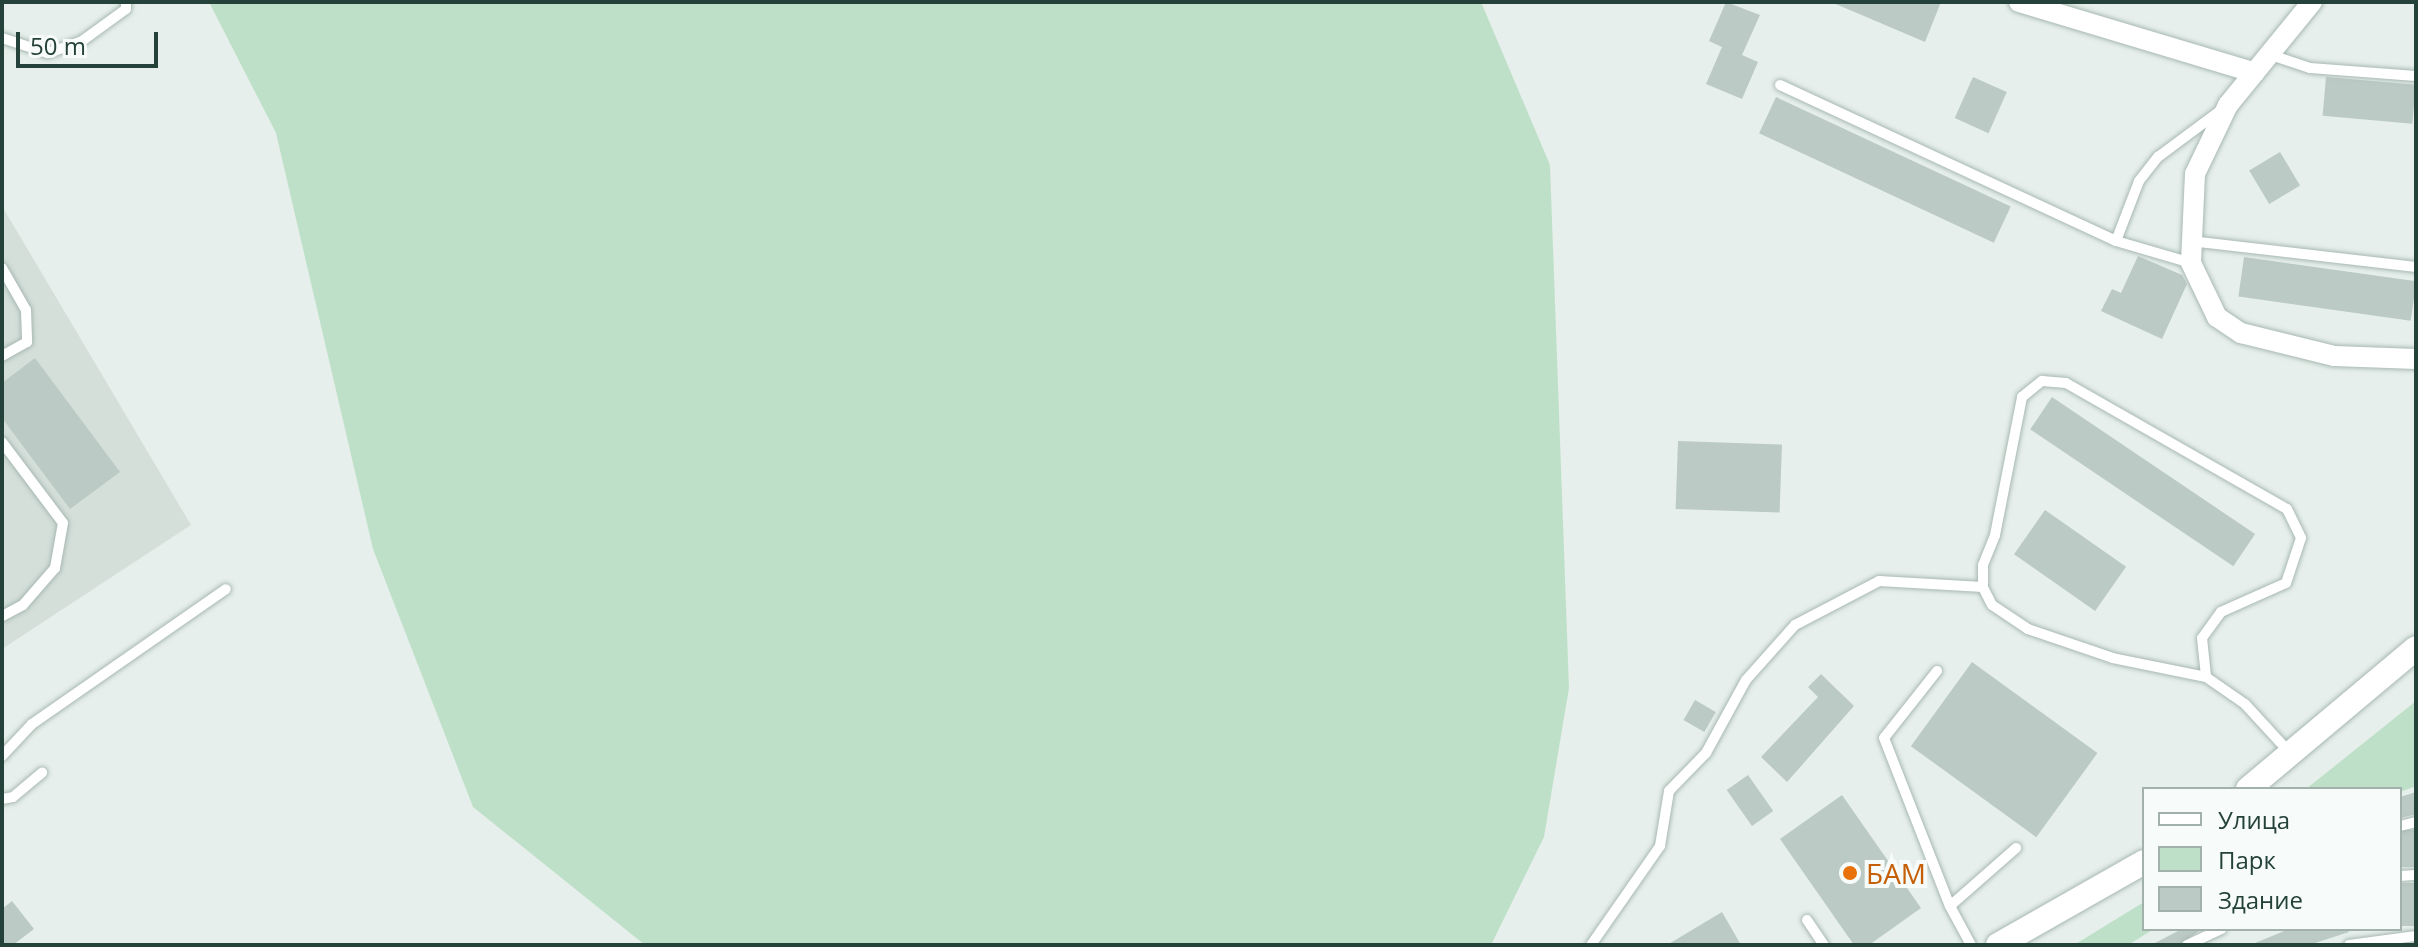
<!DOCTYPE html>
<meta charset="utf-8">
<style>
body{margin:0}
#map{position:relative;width:2418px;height:947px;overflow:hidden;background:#e6efeb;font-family:"Open Sans",sans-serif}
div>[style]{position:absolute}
.built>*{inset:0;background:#d4dfda}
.green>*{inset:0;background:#bfe0c8}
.building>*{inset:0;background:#bbcac4;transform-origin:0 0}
.roads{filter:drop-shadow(0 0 2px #a8b8b2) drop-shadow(0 0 2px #a8b8b2)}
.lane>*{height:10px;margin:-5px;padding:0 5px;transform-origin:5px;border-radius:5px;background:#fff}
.street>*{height:20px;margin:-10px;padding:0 10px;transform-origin:10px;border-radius:10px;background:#fff}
.secondary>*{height:24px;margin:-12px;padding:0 12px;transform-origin:12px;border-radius:12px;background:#fff}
.dots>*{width:22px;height:22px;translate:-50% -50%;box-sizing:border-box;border:4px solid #f7fbf9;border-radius:50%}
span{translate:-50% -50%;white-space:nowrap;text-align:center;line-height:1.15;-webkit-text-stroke:8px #f7fbf9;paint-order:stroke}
.food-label{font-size:28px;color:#c56008}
.left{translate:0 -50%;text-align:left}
.frame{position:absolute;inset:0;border:4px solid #24423a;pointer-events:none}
.legend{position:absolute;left:2142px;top:787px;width:260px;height:144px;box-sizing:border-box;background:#f7fbf9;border:2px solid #a3b1ad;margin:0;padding:10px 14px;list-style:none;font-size:24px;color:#24423a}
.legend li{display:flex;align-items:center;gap:16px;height:40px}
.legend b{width:40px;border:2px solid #a3b1ad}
.scale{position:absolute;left:16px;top:32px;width:142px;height:36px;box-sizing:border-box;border:4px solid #24423a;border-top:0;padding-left:10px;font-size:24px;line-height:28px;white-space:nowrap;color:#24423a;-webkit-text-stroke:6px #f7fbf9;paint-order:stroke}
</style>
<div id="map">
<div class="built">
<i style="clip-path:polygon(2px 206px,191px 525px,2px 649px)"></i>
</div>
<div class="green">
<i style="clip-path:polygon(209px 2px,1481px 2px,1550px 165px,1569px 688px,1544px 837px,1491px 945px,645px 945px,473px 807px,373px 549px,276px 133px)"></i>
<i style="clip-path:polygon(2416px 701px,2416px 786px,2400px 792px,2306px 789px)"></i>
<i style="clip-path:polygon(2144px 902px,2144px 929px,2154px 929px,2128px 945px,2074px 945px)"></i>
</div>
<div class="building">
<i style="clip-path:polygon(1726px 2px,1760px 15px,1742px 55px,1758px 62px,1742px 99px,1706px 84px,1722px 47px,1709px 41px)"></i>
<i style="clip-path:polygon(1831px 2px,1941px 2px,1925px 42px)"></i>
<i style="left:1973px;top:77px;width:37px;height:45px;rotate:24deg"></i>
<i style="left:2326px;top:77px;width:90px;height:39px;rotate:5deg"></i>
<i style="left:1776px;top:97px;width:259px;height:40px;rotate:25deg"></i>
<i style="left:2280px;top:152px;width:39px;height:36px;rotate:59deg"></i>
<i style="clip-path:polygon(2138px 256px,2182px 275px,2187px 284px,2162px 339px,2101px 311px,2112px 289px,2121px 293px)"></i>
<i style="left:2244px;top:257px;width:174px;height:40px;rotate:8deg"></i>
<i style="clip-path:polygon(35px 358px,120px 472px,70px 509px,2px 418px,2px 383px)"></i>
<i style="left:2052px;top:397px;width:245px;height:39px;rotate:34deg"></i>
<i style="left:1678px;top:441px;width:104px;height:68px;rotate:2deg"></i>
<i style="left:2045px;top:510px;width:99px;height:54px;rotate:35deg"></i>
<i style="left:1972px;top:662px;width:155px;height:104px;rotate:36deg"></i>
<i style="clip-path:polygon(1821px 674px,1854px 706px,1787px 782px,1761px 757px,1818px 697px,1808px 687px)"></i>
<i style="left:1695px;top:700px;width:24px;height:23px;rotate:30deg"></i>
<i style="left:1748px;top:775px;width:44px;height:26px;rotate:55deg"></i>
<i style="clip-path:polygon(2416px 792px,2416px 814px,2400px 818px,2400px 797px)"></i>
<i style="clip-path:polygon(1842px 795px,1921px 908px,1869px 945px,1854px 945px,1780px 839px)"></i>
<i style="left:2416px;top:830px;width:37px;height:16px;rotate:90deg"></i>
<i style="left:2416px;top:883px;width:43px;height:16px;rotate:90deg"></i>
<i style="clip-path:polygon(12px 901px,34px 929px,13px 945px,2px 945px,2px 909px)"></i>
<i style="clip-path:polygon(1722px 912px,1741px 945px,1667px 945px)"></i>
<i style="clip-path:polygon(2182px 929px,2202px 929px,2179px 945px,2151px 945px)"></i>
<i style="clip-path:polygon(2289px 929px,2348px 929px,2349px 932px,2309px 945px,2250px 945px)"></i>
</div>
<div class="roads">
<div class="lane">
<i style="left:2px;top:38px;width:48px;rotate:18.1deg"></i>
<i style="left:48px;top:53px;width:36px;rotate:-19deg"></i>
<i style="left:82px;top:41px;width:54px;rotate:-36deg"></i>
<i style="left:126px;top:9px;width:7px;rotate:-90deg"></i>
<i style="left:2271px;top:55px;width:41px;rotate:18.4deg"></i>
<i style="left:2310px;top:68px;width:106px;rotate:4.3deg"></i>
<i style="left:1780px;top:85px;width:370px;rotate:24.9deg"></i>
<i style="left:2116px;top:241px;width:78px;rotate:16.3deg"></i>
<i style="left:2116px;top:241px;width:64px;rotate:-69deg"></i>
<i style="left:2139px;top:181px;width:31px;rotate:-52deg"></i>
<i style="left:2158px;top:157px;width:77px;rotate:-36.6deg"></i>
<i style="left:2191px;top:241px;width:226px;rotate:6.6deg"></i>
<i style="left:2px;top:268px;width:48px;rotate:60.3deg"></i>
<i style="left:26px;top:310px;width:32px;rotate:88deg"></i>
<i style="left:27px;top:342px;width:29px;rotate:151deg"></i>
<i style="left:2px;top:442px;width:101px;rotate:53deg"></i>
<i style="left:63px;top:523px;width:46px;rotate:100.1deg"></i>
<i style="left:55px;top:568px;width:49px;rotate:130.9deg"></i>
<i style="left:23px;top:605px;width:24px;rotate:152deg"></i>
<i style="left:1937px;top:671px;width:85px;rotate:128.3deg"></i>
<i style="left:1884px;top:738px;width:180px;rotate:68.6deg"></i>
<i style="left:2206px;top:677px;width:95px;rotate:-168.5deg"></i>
<i style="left:2113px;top:658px;width:90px;rotate:-161.2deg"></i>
<i style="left:2028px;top:629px;width:43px;rotate:-146.3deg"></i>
<i style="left:1992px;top:605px;width:20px;rotate:-117deg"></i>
<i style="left:1983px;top:587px;width:22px;rotate:-90deg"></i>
<i style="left:1983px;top:565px;width:32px;rotate:-68deg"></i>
<i style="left:1995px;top:535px;width:141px;rotate:-78.9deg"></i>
<i style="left:2022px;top:397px;width:26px;rotate:-39deg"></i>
<i style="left:2042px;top:381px;width:24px;rotate:5deg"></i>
<i style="left:2066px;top:383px;width:254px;rotate:29.7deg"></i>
<i style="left:2287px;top:509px;width:32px;rotate:64deg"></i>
<i style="left:2301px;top:538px;width:47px;rotate:108.4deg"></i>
<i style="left:2286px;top:583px;width:71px;rotate:156deg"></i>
<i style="left:2221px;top:612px;width:32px;rotate:126deg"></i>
<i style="left:2202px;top:638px;width:39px;rotate:84deg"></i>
<i style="left:2206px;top:677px;width:47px;rotate:34.7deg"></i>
<i style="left:2245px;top:704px;width:68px;rotate:47.4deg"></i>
<i style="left:2px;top:756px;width:44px;rotate:-46.8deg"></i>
<i style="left:32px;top:724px;width:236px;rotate:-34.8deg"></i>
<i style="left:2px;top:799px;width:11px;rotate:-10deg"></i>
<i style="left:13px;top:797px;width:38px;rotate:-40deg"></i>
<i style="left:2400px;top:826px;width:16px;rotate:-14deg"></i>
<i style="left:2400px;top:876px;width:16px;rotate:-4deg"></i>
<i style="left:1807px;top:920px;width:30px;rotate:56deg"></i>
<i style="left:1591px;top:945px;width:121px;rotate:-55.1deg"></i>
<i style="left:1660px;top:846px;width:56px;rotate:-80.7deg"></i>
<i style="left:1669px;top:791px;width:53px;rotate:-45.8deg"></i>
<i style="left:1706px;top:753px;width:83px;rotate:-61.3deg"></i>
<i style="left:1746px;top:680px;width:74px;rotate:-48.3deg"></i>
<i style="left:1795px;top:625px;width:95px;rotate:-27.6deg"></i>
<i style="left:1879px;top:581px;width:104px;rotate:3.3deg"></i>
<i style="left:1971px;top:945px;width:44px;rotate:-118.3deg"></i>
<i style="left:1950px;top:906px;width:88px;rotate:-41.3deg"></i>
<i style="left:2187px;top:945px;width:38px;rotate:-25deg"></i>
<i style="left:2349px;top:945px;width:68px;rotate:-7.7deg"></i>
</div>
<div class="street">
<i style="left:2019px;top:2px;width:246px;rotate:16.7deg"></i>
<i style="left:2312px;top:2px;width:133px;rotate:129.2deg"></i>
<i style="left:2228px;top:105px;width:76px;rotate:115.6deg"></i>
<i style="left:2195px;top:174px;width:89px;rotate:92.6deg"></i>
<i style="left:2191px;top:263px;width:60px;rotate:64.3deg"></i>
<i style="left:2217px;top:317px;width:29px;rotate:34deg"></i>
<i style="left:2241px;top:333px;width:96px;rotate:13.9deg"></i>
<i style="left:2334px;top:356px;width:82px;rotate:2.1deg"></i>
</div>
<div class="secondary">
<i style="left:2248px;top:789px;width:219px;rotate:-40deg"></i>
<i style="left:1998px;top:945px;width:168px;rotate:-29.6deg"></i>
</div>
</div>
<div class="dots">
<i style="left:1850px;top:873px;background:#e8710a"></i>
</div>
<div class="food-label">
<span class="left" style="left:1866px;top:873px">БАМ</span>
</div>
<div class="frame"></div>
<ul class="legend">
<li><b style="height:10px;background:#fff"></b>Улица</li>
<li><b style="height:22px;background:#bfe0c8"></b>Парк</li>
<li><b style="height:22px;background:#bbcac4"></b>Здание</li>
</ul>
<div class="scale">50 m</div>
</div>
